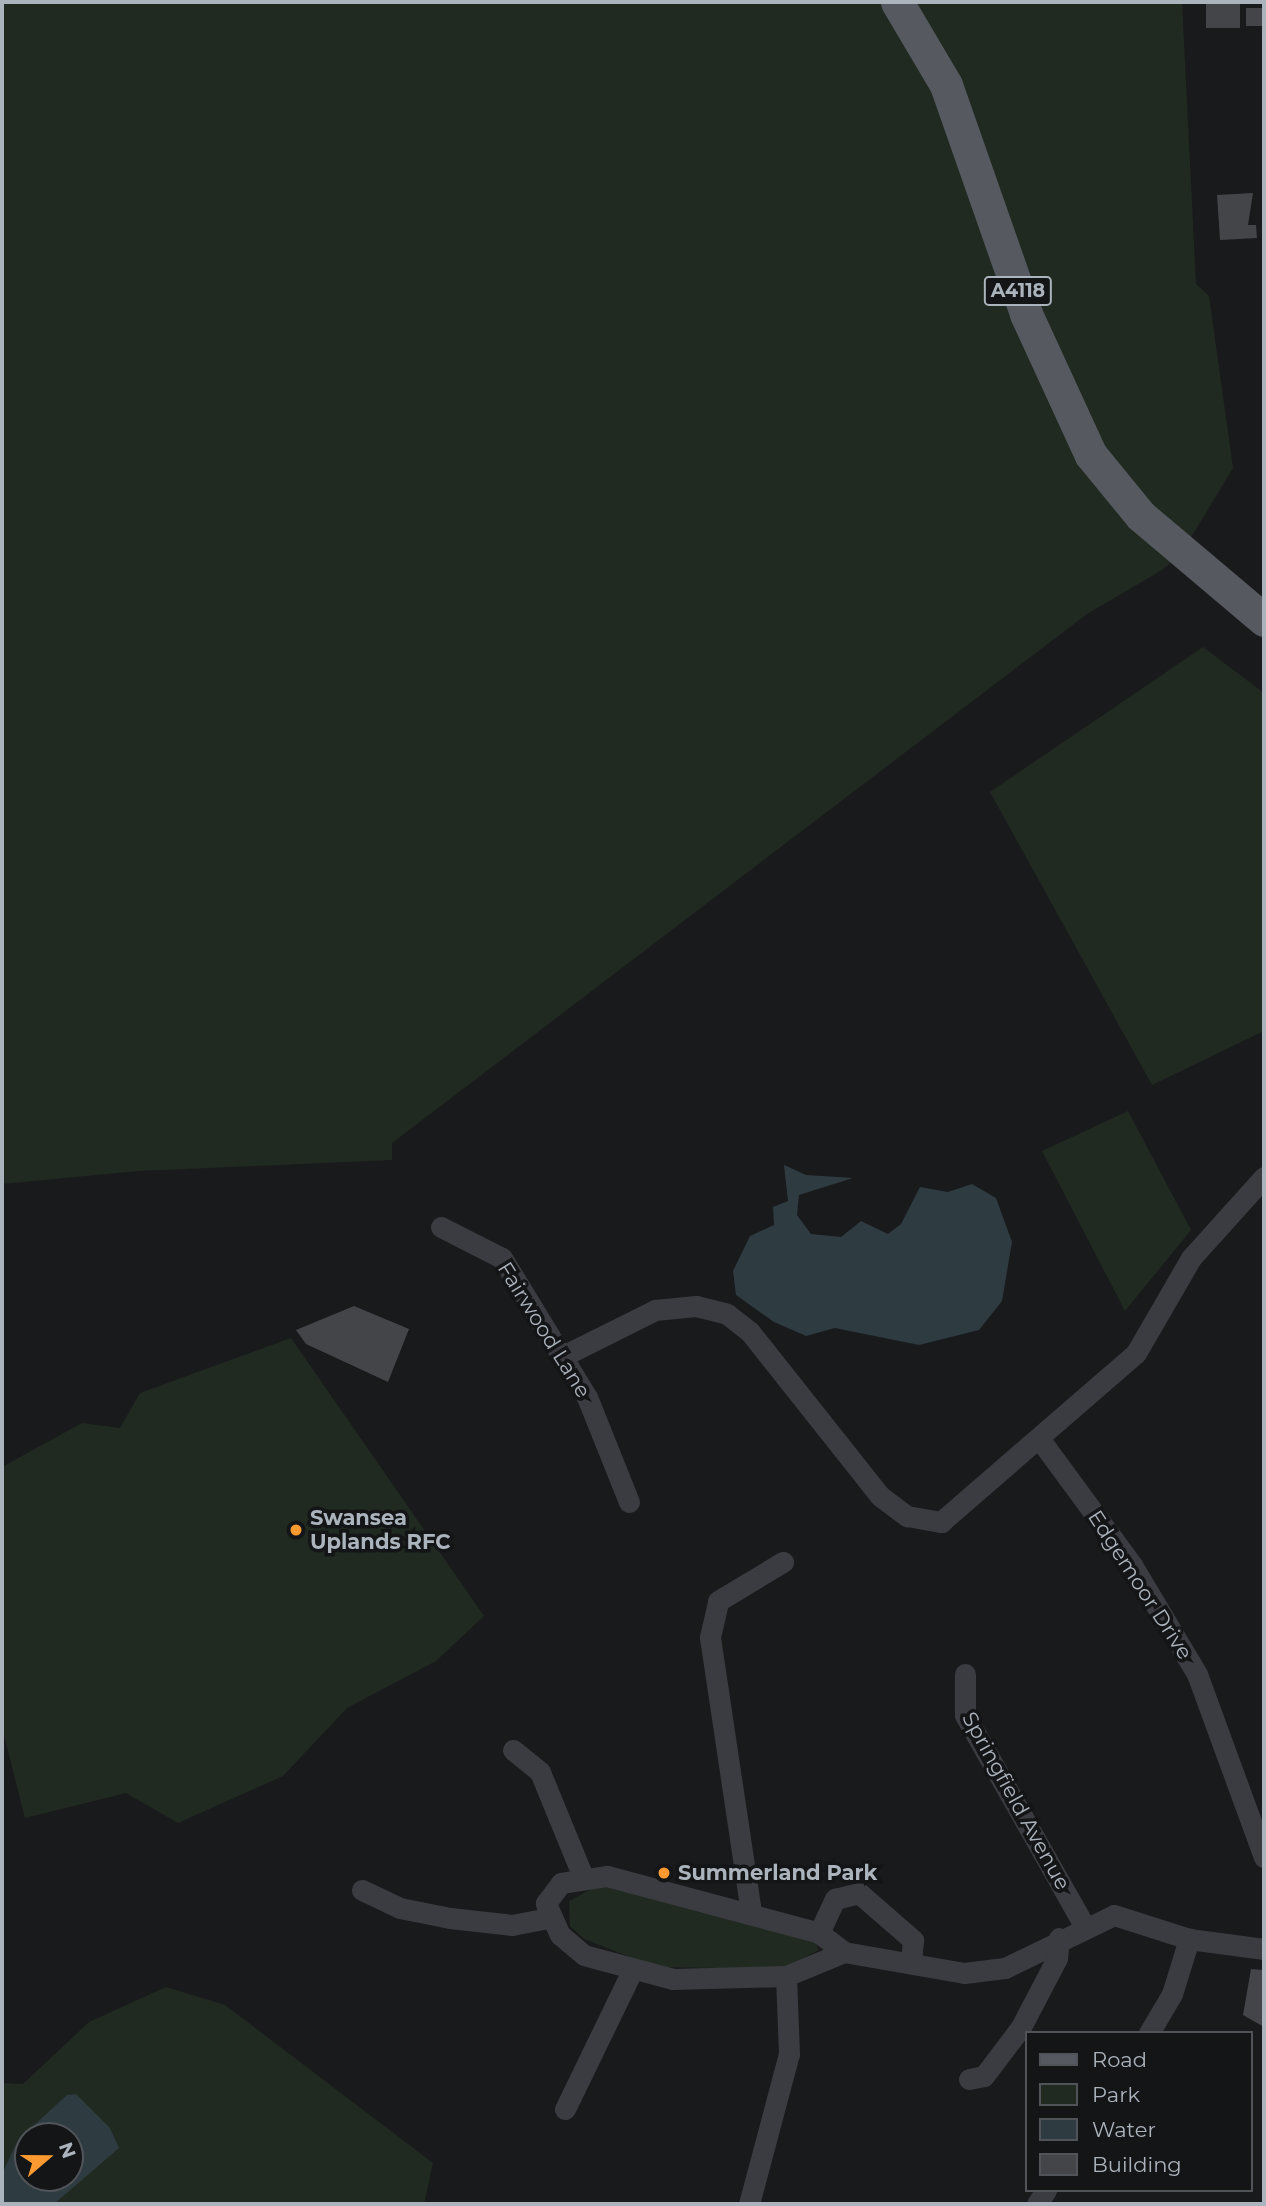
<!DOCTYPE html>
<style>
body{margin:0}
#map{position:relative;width:1266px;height:2206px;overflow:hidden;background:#191a1c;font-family:Montserrat,sans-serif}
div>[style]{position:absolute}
.green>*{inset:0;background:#212a21}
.water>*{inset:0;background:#2e3b41}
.building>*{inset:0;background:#434549;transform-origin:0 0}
.street>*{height:21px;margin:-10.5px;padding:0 10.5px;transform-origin:10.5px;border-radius:10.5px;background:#3a3c41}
.primary>*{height:33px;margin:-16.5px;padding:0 16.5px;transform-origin:16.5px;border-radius:16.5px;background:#565a60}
.dots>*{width:19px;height:19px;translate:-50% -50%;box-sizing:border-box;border:4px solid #141517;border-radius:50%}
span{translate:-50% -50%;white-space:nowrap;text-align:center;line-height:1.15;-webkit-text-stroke:7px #141517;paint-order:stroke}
.shield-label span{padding:2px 5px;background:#141517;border:2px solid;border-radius:5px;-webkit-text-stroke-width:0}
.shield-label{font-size:19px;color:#abb3bc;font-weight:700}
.street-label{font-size:21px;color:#abb3bc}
.poi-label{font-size:21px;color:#abb3bc;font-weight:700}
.left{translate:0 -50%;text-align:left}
.frame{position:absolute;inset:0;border:4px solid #abb3bc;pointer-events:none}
.legend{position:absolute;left:1025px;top:2031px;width:228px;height:161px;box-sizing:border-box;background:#141517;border:2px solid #505459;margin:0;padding:9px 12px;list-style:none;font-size:21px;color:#abb3bc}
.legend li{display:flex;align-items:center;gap:14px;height:35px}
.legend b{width:35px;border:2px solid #505459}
.north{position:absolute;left:14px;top:2122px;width:70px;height:70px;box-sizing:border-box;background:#141517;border:2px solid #505459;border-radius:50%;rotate:70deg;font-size:19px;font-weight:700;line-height:28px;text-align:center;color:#abb3bc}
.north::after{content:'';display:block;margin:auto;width:24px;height:32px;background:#fc9931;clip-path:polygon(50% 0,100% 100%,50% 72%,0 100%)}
</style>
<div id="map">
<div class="green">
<i style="clip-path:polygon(2px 2px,1182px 2px,1196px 284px,1209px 296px,1233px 468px,1181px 554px,1162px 570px,1087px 614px,392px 1143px,392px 1160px,138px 1171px,2px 1184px)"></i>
<i style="clip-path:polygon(1203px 647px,1264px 693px,1264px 1031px,1152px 1085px,990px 792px)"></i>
<i style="clip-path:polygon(1128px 1111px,1191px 1230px,1125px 1311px,1042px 1151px)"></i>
<i style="clip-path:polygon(291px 1338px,484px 1616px,436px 1661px,347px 1708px,283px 1776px,178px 1823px,126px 1793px,25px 1818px,2px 1727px,2px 1467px,82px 1423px,120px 1428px,140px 1393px)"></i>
<i style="clip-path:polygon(601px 1884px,814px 1940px,819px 1950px,782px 1969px,655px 1967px,584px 1939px,570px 1926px,569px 1901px)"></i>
<i style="clip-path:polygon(evenodd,166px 1987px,225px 2005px,433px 2163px,424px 2204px,2px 2204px,2px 2083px,23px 2084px,89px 2022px,166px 1987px,28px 2136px,70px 2136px,70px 2178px,28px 2178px,28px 2136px)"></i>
</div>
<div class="water">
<i style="clip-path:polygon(784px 1165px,806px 1175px,853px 1178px,799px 1195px,797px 1215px,811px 1234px,841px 1237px,861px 1221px,888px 1234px,901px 1224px,920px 1187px,948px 1192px,972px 1184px,996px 1198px,1012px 1242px,1002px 1301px,979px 1330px,919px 1345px,835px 1328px,806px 1336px,774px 1322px,736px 1295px,733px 1271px,750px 1236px,774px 1225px,773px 1207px,788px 1201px)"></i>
<i style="clip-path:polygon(evenodd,76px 2094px,110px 2128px,119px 2148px,54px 2204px,2px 2204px,2px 2174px,18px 2140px,67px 2095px,76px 2094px,28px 2136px,70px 2136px,70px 2178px,28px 2178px,28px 2136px)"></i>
</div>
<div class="building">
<i style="left:1206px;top:2px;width:34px;height:26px"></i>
<i style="left:1264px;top:8px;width:18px;height:18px;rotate:90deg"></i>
<i style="clip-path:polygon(1253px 193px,1248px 225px,1256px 225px,1257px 238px,1220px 240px,1217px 195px)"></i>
<i style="clip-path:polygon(354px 1306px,409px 1329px,388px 1382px,306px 1344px,296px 1330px)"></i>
<i style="clip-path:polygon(1251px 1969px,1264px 1970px,1264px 2027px,1243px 2015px)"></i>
</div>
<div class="street">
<i style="left:441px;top:1227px;width:68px;rotate:26.9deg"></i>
<i style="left:502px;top:1258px;width:163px;rotate:58.6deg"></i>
<i style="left:587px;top:1397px;width:113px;rotate:68.2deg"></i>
<i style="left:565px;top:1355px;width:101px;rotate:-26.6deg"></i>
<i style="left:655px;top:1310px;width:41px;rotate:-5.6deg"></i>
<i style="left:696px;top:1306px;width:32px;rotate:14deg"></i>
<i style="left:727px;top:1314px;width:29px;rotate:38deg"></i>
<i style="left:750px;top:1332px;width:209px;rotate:51.6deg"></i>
<i style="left:880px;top:1496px;width:34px;rotate:37deg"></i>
<i style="left:907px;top:1516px;width:35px;rotate:10deg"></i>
<i style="left:941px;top:1522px;width:258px;rotate:-40.9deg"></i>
<i style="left:1136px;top:1353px;width:110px;rotate:-59.9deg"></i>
<i style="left:1191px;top:1258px;width:109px;rotate:-48deg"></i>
<i style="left:1041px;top:1441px;width:154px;rotate:53.7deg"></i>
<i style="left:1132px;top:1565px;width:127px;rotate:59.2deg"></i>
<i style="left:1197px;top:1674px;width:195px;rotate:69.9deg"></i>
<i style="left:965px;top:1674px;width:41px;rotate:90deg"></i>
<i style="left:965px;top:1715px;width:241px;rotate:60.5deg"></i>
<i style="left:513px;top:1750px;width:35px;rotate:39deg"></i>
<i style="left:540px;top:1772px;width:113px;rotate:67.7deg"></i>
<i style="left:362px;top:1890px;width:42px;rotate:25.3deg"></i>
<i style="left:400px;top:1908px;width:51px;rotate:11.3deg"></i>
<i style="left:450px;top:1918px;width:62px;rotate:6.4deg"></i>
<i style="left:512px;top:1925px;width:38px;rotate:-11deg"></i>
<i style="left:751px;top:1912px;width:278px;rotate:-98.5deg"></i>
<i style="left:710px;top:1637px;width:37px;rotate:-77deg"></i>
<i style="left:718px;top:1601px;width:76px;rotate:-31deg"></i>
<i style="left:819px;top:1933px;width:38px;rotate:-65deg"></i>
<i style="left:835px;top:1899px;width:25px;rotate:-14deg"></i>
<i style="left:859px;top:1893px;width:72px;rotate:41deg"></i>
<i style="left:913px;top:1940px;width:23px;rotate:95deg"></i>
<i style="left:844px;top:1952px;width:63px;rotate:157.5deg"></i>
<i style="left:786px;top:1976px;width:113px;rotate:178.5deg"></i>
<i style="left:673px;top:1979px;width:92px;rotate:-164.9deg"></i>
<i style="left:584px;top:1955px;width:31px;rotate:-140deg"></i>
<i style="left:560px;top:1935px;width:35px;rotate:-114deg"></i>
<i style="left:546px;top:1903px;width:25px;rotate:-53deg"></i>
<i style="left:561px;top:1883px;width:47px;rotate:-8.7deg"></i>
<i style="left:607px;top:1876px;width:220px;rotate:15deg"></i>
<i style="left:819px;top:1933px;width:31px;rotate:37deg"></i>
<i style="left:844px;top:1952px;width:122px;rotate:9.9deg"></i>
<i style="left:964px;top:1973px;width:41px;rotate:-7deg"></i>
<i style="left:1005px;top:1968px;width:121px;rotate:-25.9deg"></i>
<i style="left:1114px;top:1915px;width:79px;rotate:17.7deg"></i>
<i style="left:1189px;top:1939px;width:76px;rotate:7.6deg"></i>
<i style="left:1149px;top:2033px;width:45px;rotate:-59.5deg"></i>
<i style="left:1172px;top:1994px;width:58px;rotate:-72.8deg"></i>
<i style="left:969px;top:2079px;width:15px;rotate:-11deg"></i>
<i style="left:984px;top:2076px;width:61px;rotate:-52.9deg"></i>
<i style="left:1021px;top:2027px;width:78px;rotate:-62.4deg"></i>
<i style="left:1057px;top:1958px;width:20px;rotate:-84deg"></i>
<i style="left:565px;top:2109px;width:153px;rotate:-64.1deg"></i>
<i style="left:749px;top:2204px;width:155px;rotate:-75.1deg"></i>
<i style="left:789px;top:2054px;width:78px;rotate:-92.2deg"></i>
<i style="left:1037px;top:2204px;width:17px;rotate:-57deg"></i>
</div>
<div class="primary">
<i style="left:897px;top:2px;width:96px;rotate:59.4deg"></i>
<i style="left:946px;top:85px;width:243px;rotate:70.7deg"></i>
<i style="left:1026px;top:314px;width:155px;rotate:65.3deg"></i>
<i style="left:1091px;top:455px;width:79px;rotate:50.7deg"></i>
<i style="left:1141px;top:516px;width:161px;rotate:40.2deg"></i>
</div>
<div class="dots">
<i style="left:296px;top:1530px;background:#fc9931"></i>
<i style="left:664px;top:1873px;background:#fc9931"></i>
</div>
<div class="shield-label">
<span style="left:1018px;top:291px">A4118</span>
</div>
<div class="street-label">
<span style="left:544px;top:1330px;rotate:58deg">Fairwood Lane</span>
<span style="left:1140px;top:1585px;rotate:57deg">Edgemoor Drive</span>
<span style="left:1016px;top:1801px;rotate:61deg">Springfield Avenue</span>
</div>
<div class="poi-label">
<span class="left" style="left:310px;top:1530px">Swansea<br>Uplands RFC</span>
<span class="left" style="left:678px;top:1873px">Summerland Park</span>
</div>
<div class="frame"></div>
<ul class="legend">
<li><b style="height:9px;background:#565a60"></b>Road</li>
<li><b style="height:19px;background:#212a21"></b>Park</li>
<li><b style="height:19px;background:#2e3b41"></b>Water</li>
<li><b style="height:19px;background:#434549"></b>Building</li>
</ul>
<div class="north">N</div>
</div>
